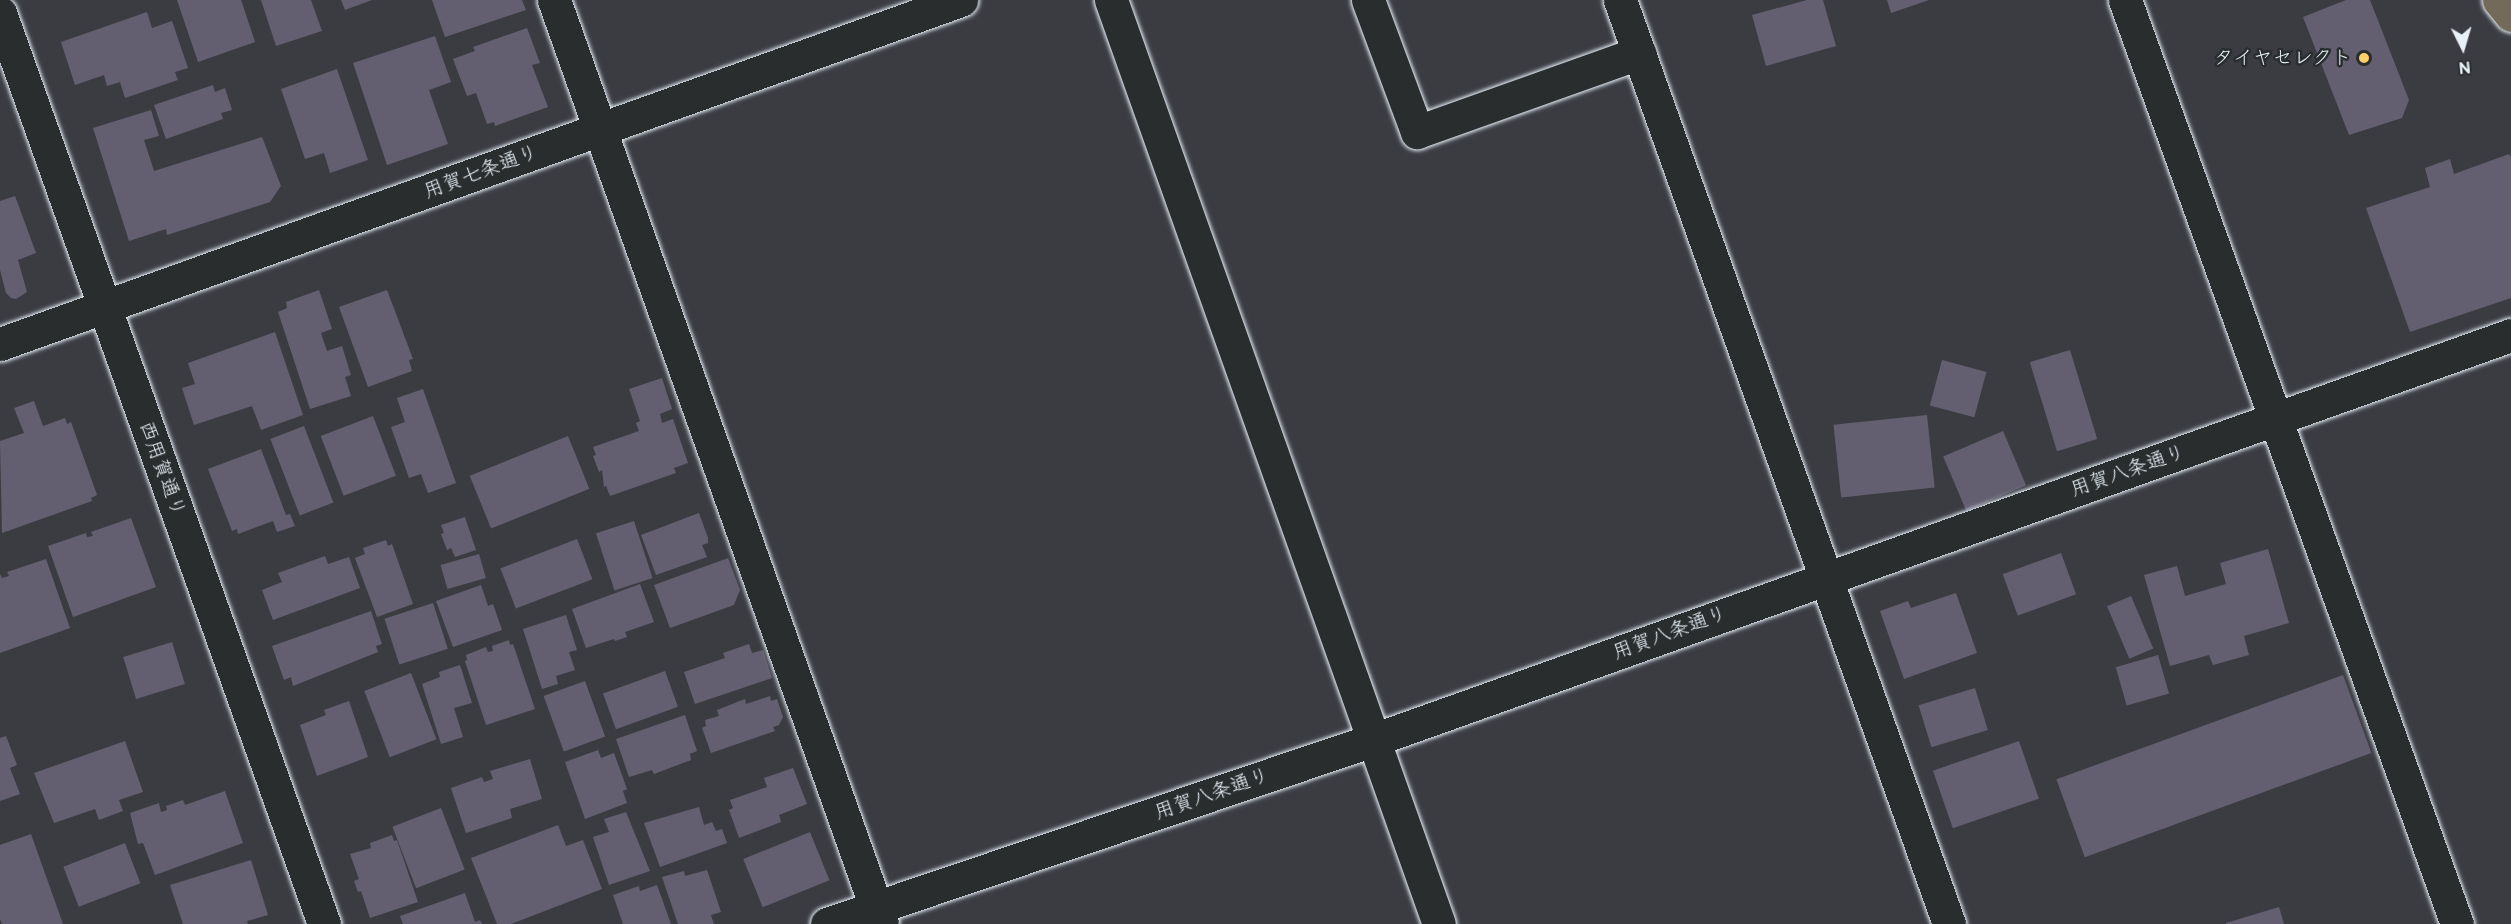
<!DOCTYPE html>
<meta charset="utf-8">
<style>
body{margin:0}
#map{position:relative;width:2511px;height:924px;overflow:hidden;background:#3b3c42;font-family:"Balsamiq Sans","Klee One",sans-serif}
div>[style]{position:absolute}
.building>*{inset:0;background:#635f71;transform-origin:0 0}
.roads{filter:drop-shadow(0 0 2px #e8f1f8) drop-shadow(0 0 2px #e8f1f8)}
.minor>*{height:33px;margin:-16.5px;padding:0 16.5px;transform-origin:16.5px;border-radius:16.5px;background:#2a2d2e}
.major>*{height:33px;margin:-16.5px;padding:0 16.5px;transform-origin:16.5px;border-radius:16.5px;background:#746a5a}
.dots>*{width:16px;height:16px;translate:-50% -50%;box-sizing:border-box;border:3px solid #2a2d2e;border-radius:50%}
span{translate:-50% -50%;white-space:nowrap;text-align:center;line-height:1.15;-webkit-text-stroke:5px #2a2d2e;paint-order:stroke}
.poi-label{font-size:20px;color:#e8f1f8}
.right{translate:-100% -50%;text-align:right}
.street-label{font-size:20px;color:#e8f1f8}
.north{position:absolute;left:2433px;top:18px;width:60px;height:60px;-webkit-text-stroke:4px #2a2d2e;paint-order:stroke;rotate:175deg;font-size:16px;font-weight:700;line-height:24px;text-align:center;color:#e8f1f8}
.north::after{content:'';display:block;margin:auto;width:21px;height:27px;background:#e8f1f8;clip-path:polygon(50% 0,100% 100%,50% 72%,0 100%)}
</style>
<div id="map">
<div class="building">
<i style="clip-path:polygon(177px 0,241px 0,255px 42px,198px 62px)"></i>
<i style="clip-path:polygon(261px 0,311px 0,322px 31px,276px 46px)"></i>
<i style="clip-path:polygon(341px 0,372px 0,345px 10px)"></i>
<i style="clip-path:polygon(432px 0,522px 0,526px 10px,445px 37px)"></i>
<i style="clip-path:polygon(1807px 0,1823px 0,1836px 46px,1766px 66px,1752px 15px)"></i>
<i style="clip-path:polygon(1887px 0,1929px 0,1891px 13px)"></i>
<i style="clip-path:polygon(2346px 0,2370px 0,2409px 100px,2402px 118px,2349px 135px,2303px 17px)"></i>
<i style="clip-path:polygon(147px 12px,152px 28px,172px 21px,188px 68px,175px 72px,178px 80px,125px 98px,120px 82px,107px 86px,104px 75px,75px 85px,61px 42px)"></i>
<i style="clip-path:polygon(527px 28px,540px 63px,532px 65px,548px 107px,495px 126px,494px 122px,487px 124px,476px 93px,467px 96px,453px 59px,475px 51px,473px 47px)"></i>
<i style="clip-path:polygon(435px 36px,451px 82px,429px 90px,448px 144px,387px 165px,353px 63px)"></i>
<i style="clip-path:polygon(337px 69px,368px 160px,330px 173px,324px 153px,305px 159px,281px 89px)"></i>
<i style="clip-path:polygon(213px 85px,215px 92px,225px 88px,232px 110px,221px 113px,223px 119px,166px 139px,154px 105px)"></i>
<i style="clip-path:polygon(151px 110px,159px 136px,144px 140px,154px 171px,262px 137px,281px 186px,270px 202px,167px 235px,166px 229px,129px 241px,93px 128px)"></i>
<i style="clip-path:polygon(2509px 154px,2511px 157px,2511px 298px,2410px 332px,2366px 208px,2430px 187px,2425px 168px,2450px 159px,2454px 174px)"></i>
<i style="clip-path:polygon(15px 196px,36px 253px,18px 260px,27px 292px,16px 299px,11px 298px,6px 293px,0 270px,0 201px)"></i>
<i style="clip-path:polygon(319px 290px,332px 329px,321px 333px,327px 351px,342px 346px,351px 375px,345px 377px,351px 396px,310px 409px,278px 312px,287px 308px,286px 302px)"></i>
<i style="clip-path:polygon(387px 290px,413px 359px,409px 360px,412px 371px,368px 387px,339px 307px)"></i>
<i style="clip-path:polygon(275px 332px,303px 415px,261px 430px,252px 406px,194px 425px,182px 388px,195px 384px,188px 363px)"></i>
<i style="left:2070px;top:350px;width:93px;height:42px;rotate:73deg"></i>
<i style="left:1942px;top:360px;width:46px;height:47px;rotate:15deg"></i>
<i style="clip-path:polygon(662px 378px,672px 409px,660px 414px,662px 423px,673px 419px,688px 463px,674px 468px,676px 473px,610px 496px,606px 486px,604px 487px,602px 470px,599px 472px,593px 456px,596px 455px,593px 447px,639px 431px,636px 423px,640px 421px,629px 389px)"></i>
<i style="clip-path:polygon(423px 389px,456px 483px,428px 493px,421px 474px,409px 478px,391px 427px,405px 422px,397px 398px)"></i>
<i style="clip-path:polygon(34px 401px,43px 426px,65px 418px,67px 424px,71px 422px,97px 495px,91px 498px,92px 501px,2px 533px,0 441px,24px 433px,14px 408px)"></i>
<i style="left:1927px;top:415px;width:73px;height:94px;rotate:84deg"></i>
<i style="left:373px;top:416px;width:64px;height:56px;rotate:69deg"></i>
<i style="left:304px;top:426px;width:82px;height:36px;rotate:69deg"></i>
<i style="left:2003px;top:431px;width:59px;height:65px;rotate:67deg"></i>
<i style="left:568px;top:436px;width:57px;height:106px;rotate:68deg"></i>
<i style="clip-path:polygon(261px 449px,286px 515px,290px 514px,295px 526px,277px 532px,273px 521px,238px 534px,237px 529px,232px 531px,208px 469px)"></i>
<i style="clip-path:polygon(699px 513px,708px 538px,708px 543px,702px 545px,707px 557px,656px 575px,641px 535px)"></i>
<i style="clip-path:polygon(465px 517px,476px 550px,455px 557px,451px 548px,447px 550px,441px 534px,444px 533px,441px 525px)"></i>
<i style="clip-path:polygon(131px 518px,156px 587px,73px 617px,48px 546px,86px 533px,87px 537px,93px 536px,91px 532px)"></i>
<i style="left:634px;top:521px;width:60px;height:40px;rotate:72deg"></i>
<i style="left:577px;top:539px;width:43px;height:82px;rotate:69deg"></i>
<i style="clip-path:polygon(386px 540px,388px 546px,392px 544px,413px 604px,377px 617px,355px 558px,365px 554px,363px 548px)"></i>
<i style="clip-path:polygon(2268px 549px,2289px 623px,2244px 636px,2249px 655px,2213px 665px,2209px 655px,2170px 666px,2144px 575px,2177px 566px,2185px 596px,2226px 584px,2220px 563px)"></i>
<i style="left:2061px;top:553px;width:44px;height:62px;rotate:70deg"></i>
<i style="left:479px;top:554px;width:25px;height:40px;rotate:74deg"></i>
<i style="clip-path:polygon(325px 556px,328px 564px,349px 557px,360px 588px,273px 620px,262px 590px,282px 582px,278px 573px)"></i>
<i style="clip-path:polygon(728px 558px,740px 590px,734px 605px,670px 628px,654px 585px)"></i>
<i style="clip-path:polygon(46px 559px,70px 628px,0 653px,0 574px,2px 578px,9px 576px,7px 572px)"></i>
<i style="clip-path:polygon(640px 584px,654px 622px,625px 632px,627px 637px,615px 641px,614px 639px,586px 648px,572px 609px)"></i>
<i style="clip-path:polygon(481px 585px,488px 606px,493px 604px,502px 630px,453px 647px,436px 601px)"></i>
<i style="clip-path:polygon(1956px 593px,1977px 653px,1904px 679px,1880px 611px,1908px 601px,1911px 608px)"></i>
<i style="left:2131px;top:596px;width:57px;height:26px;rotate:67deg"></i>
<i style="left:433px;top:603px;width:48px;height:51px;rotate:72deg"></i>
<i style="clip-path:polygon(371px 611px,382px 644px,376px 646px,378px 652px,293px 686px,291px 677px,284px 680px,272px 646px)"></i>
<i style="clip-path:polygon(566px 615px,577px 650px,569px 652px,575px 670px,556px 676px,558px 684px,542px 689px,523px 629px)"></i>
<i style="clip-path:polygon(509px 640px,510px 645px,513px 644px,535px 709px,486px 725px,465px 661px,467px 660px,466px 655px,486px 647px,488px 652px,493px 651px,492px 646px)"></i>
<i style="left:172px;top:642px;width:44px;height:51px;rotate:73deg"></i>
<i style="clip-path:polygon(749px 644px,752px 653px,763px 650px,772px 678px,695px 704px,684px 672px,725px 658px,723px 653px)"></i>
<i style="left:2158px;top:655px;width:40px;height:44px;rotate:74deg"></i>
<i style="clip-path:polygon(460px 665px,472px 703px,454px 708px,463px 737px,441px 744px,422px 684px,440px 677px,439px 672px)"></i>
<i style="left:665px;top:671px;width:38px;height:66px;rotate:70deg"></i>
<i style="left:411px;top:673px;width:71px;height:50px;rotate:69deg"></i>
<i style="left:2343px;top:675px;width:83px;height:305px;rotate:70deg"></i>
<i style="left:585px;top:681px;width:59px;height:44px;rotate:70deg"></i>
<i style="left:1975px;top:688px;width:44px;height:59px;rotate:73deg"></i>
<i style="clip-path:polygon(770px 696px,771px 701px,777px 699px,783px 717px,779px 725px,773px 727px,775px 731px,711px 753px,702px 728px,706px 726px,705px 720px,719px 716px,717px 710px,745px 699px,746px 704px)"></i>
<i style="clip-path:polygon(349px 701px,368px 757px,317px 776px,300px 725px,326px 715px,324px 710px)"></i>
<i style="clip-path:polygon(685px 715px,697px 751px,690px 754px,691px 760px,654px 774px,652px 770px,629px 777px,616px 739px)"></i>
<i style="clip-path:polygon(6px 736px,17px 765px,10px 768px,20px 794px,0 801px,0 738px)"></i>
<i style="clip-path:polygon(125px 741px,143px 792px,119px 800px,123px 811px,99px 820px,95px 809px,54px 823px,34px 773px)"></i>
<i style="left:2019px;top:741px;width:61px;height:91px;rotate:71deg"></i>
<i style="clip-path:polygon(598px 750px,601px 758px,614px 753px,627px 789px,623px 791px,627px 803px,585px 819px,565px 762px)"></i>
<i style="clip-path:polygon(530px 759px,542px 799px,510px 809px,512px 818px,466px 833px,451px 788px,482px 777px,484px 782px,493px 779px,490px 771px)"></i>
<i style="clip-path:polygon(793px 768px,807px 804px,779px 815px,781px 822px,739px 838px,729px 810px,733px 808px,730px 800px,767px 787px,764px 778px)"></i>
<i style="clip-path:polygon(225px 791px,243px 843px,155px 875px,143px 843px,138px 844px,130px 813px,159px 803px,161px 812px,167px 810px,166px 806px,183px 800px,185px 805px)"></i>
<i style="clip-path:polygon(699px 807px,704px 825px,712px 822px,716px 831px,722px 829px,727px 843px,660px 867px,644px 823px)"></i>
<i style="left:441px;top:808px;width:66px;height:52px;rotate:69deg"></i>
<i style="clip-path:polygon(626px 812px,650px 871px,609px 885px,593px 837px,609px 832px,604px 819px)"></i>
<i style="clip-path:polygon(558px 825px,566px 846px,583px 840px,602px 889px,511px 924px,497px 924px,471px 858px)"></i>
<i style="left:810px;top:832px;width:52px;height:72px;rotate:68deg"></i>
<i style="clip-path:polygon(31px 834px,63px 924px,2px 924px,0 919px,0 845px)"></i>
<i style="clip-path:polygon(392px 835px,394px 841px,397px 840px,418px 902px,370px 918px,361px 891px,358px 892px,354px 881px,359px 879px,350px 854px,371px 848px,370px 843px)"></i>
<i style="left:125px;top:843px;width:43px;height:66px;rotate:69deg"></i>
<i style="clip-path:polygon(251px 860px,268px 915px,247px 921px,248px 924px,183px 924px,170px 885px)"></i>
<i style="clip-path:polygon(707px 870px,721px 912px,711px 915px,714px 924px,678px 924px,662px 877px,684px 871px,685px 876px)"></i>
<i style="clip-path:polygon(657px 885px,671px 924px,623px 924px,613px 895px,639px 886px,640px 891px)"></i>
<i style="clip-path:polygon(465px 893px,475px 922px,480px 920px,482px 924px,403px 924px,400px 916px)"></i>
<i style="clip-path:polygon(2279px 907px,2284px 924px,2226px 924px,2226px 923px)"></i>
</div>
<div class="roads">
<div class="minor">
<i style="left:554px;top:0;width:980px;rotate:70.46deg"></i>
<i style="left:1111px;top:0;width:980px;rotate:70.46deg"></i>
<i style="left:1368px;top:0;width:141px;rotate:69.6deg"></i>
<i style="left:1417px;top:132px;width:236px;rotate:-19.6deg"></i>
<i style="left:1620px;top:0;width:981px;rotate:70.4deg"></i>
<i style="left:2125px;top:0;width:982px;rotate:70.24deg"></i>
<i style="left:0;top:13px;width:967px;rotate:70.42deg"></i>
<i style="left:0;top:344px;width:1021px;rotate:-19.7deg"></i>
<i style="left:827px;top:924px;width:576px;rotate:-18.62deg"></i>
<i style="left:1373px;top:740px;width:1208px;rotate:-19.59deg"></i>
</div>
<div class="major">
<i style="left:2499px;top:0;width:19px;rotate:51deg"></i>
</div>
</div>
<div class="dots">
<i style="left:2364px;top:58px;background:#ffd166"></i>
</div>
<div class="poi-label">
<span class="right" style="left:2352px;top:58px">タイヤセレクト</span>
</div>
<div class="street-label">
<span style="left:481px;top:172px;rotate:-20deg">用賀七条通り</span>
<span style="left:162px;top:469px;rotate:70deg">西用賀通り</span>
<span style="left:2128px;top:471px;rotate:-19deg">用賀八条通り</span>
<span style="left:1670px;top:633px;rotate:-20deg">用賀八条通り</span>
<span style="left:1212px;top:794px;rotate:-19deg">用賀八条通り</span>
</div>
<div class="north">N</div>
</div>
